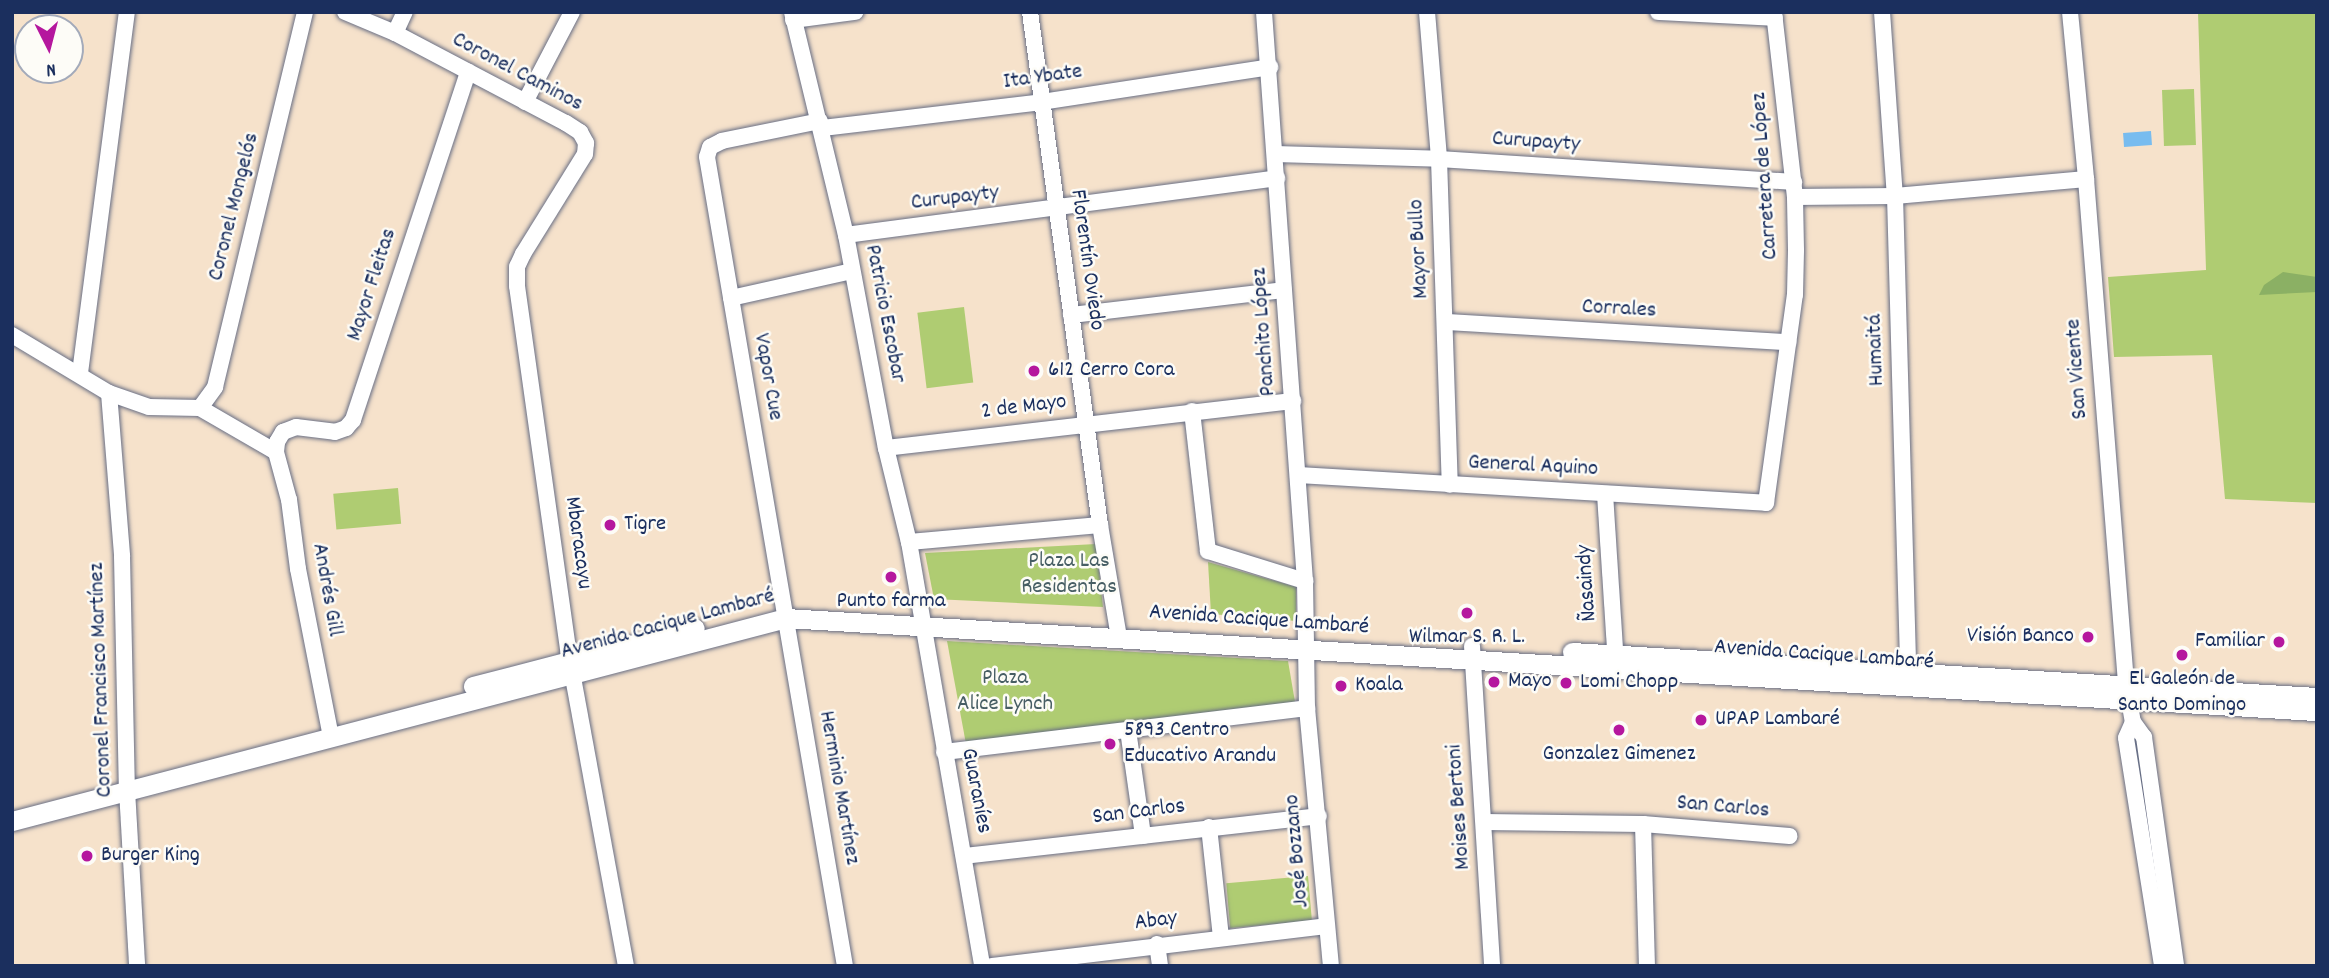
<!DOCTYPE html>
<meta charset="utf-8">
<style>
body{margin:0}
#map{position:relative;width:2329px;height:978px;overflow:hidden;background:#f6e2cb;font-family:Dekko,sans-serif}
div>[style]{position:absolute}
.green>*{inset:0;background:#afcc72;transform-origin:0 0}
.forest>*{inset:0;background:#8bb064}
.water>*{inset:0;background:#78bcef;transform-origin:0 0}
.stream>*{height:4.5px;margin:-2.25px;padding:0 2.25px;transform-origin:2.25px;border-radius:2.25px;background:#78bcef}
.roads{filter:drop-shadow(0 0 2px #686e84) drop-shadow(0 0 2px #686e84)}
.minor>*{height:16px;margin:-8px;padding:0 8px;transform-origin:8px;border-radius:8px;background:#fff}
.major>*{height:19px;margin:-9.5px;padding:0 9.5px;transform-origin:9.5px;border-radius:9.5px;background:#fff}
.dots>*{width:19px;height:19px;translate:-50% -50%;box-sizing:border-box;border:4px solid #fdfcf7;border-radius:50%}
span{translate:-50% -50%;white-space:nowrap;text-align:center;line-height:1.15;-webkit-text-stroke:5px #fdfcf7;paint-order:stroke}
.street-label{font-size:23px;color:#1b2f5e}
.poi-label{font-size:23px;color:#1b2f5e}
.left{translate:0 -50%;text-align:left}
.right{translate:-100% -50%;text-align:right}
.park-label{font-size:23px;color:#475e64}
.frame{position:absolute;inset:0;border:14px solid #1b2f5e;pointer-events:none}
.north{position:absolute;left:14px;top:14px;width:70px;height:70px;box-sizing:border-box;background:#fdfcf7;border:2px solid #a3aaba;border-radius:50%;rotate:174deg;font-size:19px;font-weight:700;line-height:28px;text-align:center;color:#1b2f5e}
.north::after{content:'';display:block;margin:auto;width:24px;height:32px;background:#b5179e;clip-path:polygon(50% 0,100% 100%,50% 72%,0 100%)}
</style>
<div id="map">
<div class="green">
<i style="clip-path:polygon(2198px 12px,2317px 12px,2317px 503px,2225px 499px,2212px 355px,2114px 357px,2108px 277px,2206px 270px)"></i>
<i style="left:2194px;top:89px;width:56px;height:32px;rotate:88deg"></i>
<i style="left:964px;top:307px;width:76px;height:47px;rotate:83deg"></i>
<i style="left:398px;top:488px;width:36px;height:65px;rotate:85deg"></i>
<i style="clip-path:polygon(1096px 544px,1103px 607px,934px 599px,925px 553px)"></i>
<i style="clip-path:polygon(1208px 562px,1296px 587px,1296px 621px,1211px 614px)"></i>
<i style="clip-path:polygon(947px 641px,1288px 661px,1295px 702px,966px 744px)"></i>
<i style="left:1308px;top:876px;width:45px;height:82px;rotate:85deg"></i>
</div>
<div class="forest">
<i style="clip-path:polygon(2283px 272px,2317px 277px,2317px 292px,2259px 295px,2264px 285px)"></i>
</div>
<div class="water">
<i style="left:2151px;top:131px;width:14px;height:28px;rotate:86deg"></i>
</div>
<div class="stream">
<i style="left:2135px;top:738px;width:45px;rotate:82.4deg"></i>
</div>
<div class="roads">
<div class="minor">
<i style="left:345px;top:12px;width:54px;rotate:22.8deg"></i>
<i style="left:395px;top:33px;width:193px;rotate:27.8deg"></i>
<i style="left:566px;top:123px;width:17px;rotate:33deg"></i>
<i style="left:580px;top:132px;width:13px;rotate:61deg"></i>
<i style="left:586px;top:143px;width:11px;rotate:95deg"></i>
<i style="left:585px;top:154px;width:118px;rotate:121.8deg"></i>
<i style="left:523px;top:254px;width:14px;rotate:115deg"></i>
<i style="left:517px;top:267px;width:19px;rotate:90deg"></i>
<i style="left:517px;top:286px;width:379px;rotate:82deg"></i>
<i style="left:570px;top:661px;width:310px;rotate:79.6deg"></i>
<i style="left:792px;top:12px;width:229px;rotate:76.4deg"></i>
<i style="left:846px;top:235px;width:217px;rotate:79.4deg"></i>
<i style="left:886px;top:448px;width:97px;rotate:76.3deg"></i>
<i style="left:909px;top:542px;width:430px;rotate:80.2deg"></i>
<i style="left:1030px;top:12px;width:518px;rotate:82.23deg"></i>
<i style="left:1100px;top:525px;width:114px;rotate:80.4deg"></i>
<i style="left:1264px;top:12px;width:570px;rotate:85.88deg"></i>
<i style="left:1305px;top:581px;width:127px;rotate:89.1deg"></i>
<i style="left:1307px;top:708px;width:259px;rotate:84.7deg"></i>
<i style="left:1427px;top:12px;width:147px;rotate:85.3deg"></i>
<i style="left:1439px;top:159px;width:326px;rotate:88.1deg"></i>
<i style="left:1658px;top:12px;width:117px;rotate:2.9deg"></i>
<i style="left:1882px;top:12px;width:184px;rotate:86deg"></i>
<i style="left:1895px;top:196px;width:487px;rotate:88.4deg"></i>
<i style="left:2070px;top:12px;width:168px;rotate:84.5deg"></i>
<i style="left:2086px;top:179px;width:506px;rotate:85.46deg"></i>
<i style="left:2126px;top:683px;width:40px;rotate:80deg"></i>
<i style="left:2133px;top:722px;width:19px;rotate:54deg"></i>
<i style="left:2144px;top:737px;width:231px;rotate:82deg"></i>
<i style="left:793px;top:20px;width:63px;rotate:-7.4deg"></i>
<i style="left:395px;top:33px;width:23px;rotate:-65deg"></i>
<i style="left:525px;top:102px;width:102px;rotate:-62.4deg"></i>
<i style="left:820px;top:121px;width:100px;rotate:168.5deg"></i>
<i style="left:722px;top:141px;width:13px;rotate:153deg"></i>
<i style="left:710px;top:147px;width:10px;rotate:107deg"></i>
<i style="left:707px;top:157px;width:821px;rotate:80.32deg"></i>
<i style="left:822px;top:128px;width:222px;rotate:-6.7deg"></i>
<i style="left:1042px;top:102px;width:231px;rotate:-8.7deg"></i>
<i style="left:1275px;top:154px;width:164px;rotate:1.7deg"></i>
<i style="left:1439px;top:159px;width:356px;rotate:3.7deg"></i>
<i style="left:1795px;top:197px;width:100px;rotate:-0.6deg"></i>
<i style="left:1895px;top:196px;width:192px;rotate:-5.1deg"></i>
<i style="left:846px;top:235px;width:435px;rotate:-7.5deg"></i>
<i style="left:731px;top:298px;width:124px;rotate:-12.6deg"></i>
<i style="left:1071px;top:315px;width:214px;rotate:-6.7deg"></i>
<i style="left:1447px;top:322px;width:342px;rotate:3.4deg"></i>
<i style="left:12px;top:335px;width:113px;rotate:30.9deg"></i>
<i style="left:109px;top:393px;width:42px;rotate:19.3deg"></i>
<i style="left:149px;top:407px;width:51px;rotate:1.1deg"></i>
<i style="left:200px;top:408px;width:88px;rotate:30.1deg"></i>
<i style="left:80px;top:373px;width:364px;rotate:-82.6deg"></i>
<i style="left:109px;top:393px;width:164px;rotate:85.4deg"></i>
<i style="left:122px;top:556px;width:234px;rotate:88.8deg"></i>
<i style="left:127px;top:790px;width:176px;rotate:86.7deg"></i>
<i style="left:200px;top:408px;width:26px;rotate:-54deg"></i>
<i style="left:215px;top:387px;width:386px;rotate:-76.5deg"></i>
<i style="left:1192px;top:411px;width:141px;rotate:83.5deg"></i>
<i style="left:1208px;top:551px;width:102px;rotate:17.2deg"></i>
<i style="left:886px;top:448px;width:410px;rotate:-6.6deg"></i>
<i style="left:1298px;top:475px;width:469px;rotate:3.4deg"></i>
<i style="left:1766px;top:503px;width:210px;rotate:-82.1deg"></i>
<i style="left:1795px;top:295px;width:45px;rotate:-88.7deg"></i>
<i style="left:1796px;top:250px;width:53px;rotate:-91.1deg"></i>
<i style="left:1795px;top:197px;width:186px;rotate:-96.5deg"></i>
<i style="left:1605px;top:494px;width:172px;rotate:86.3deg"></i>
<i style="left:909px;top:542px;width:192px;rotate:-5.1deg"></i>
<i style="left:1472px;top:646px;width:321px;rotate:86.4deg"></i>
<i style="left:2133px;top:722px;width:17px;rotate:114deg"></i>
<i style="left:2126px;top:738px;width:231px;rotate:81deg"></i>
<i style="left:1128px;top:730px;width:107px;rotate:81.9deg"></i>
<i style="left:331px;top:737px;width:171px;rotate:-101.1deg"></i>
<i style="left:298px;top:569px;width:70px;rotate:-97.4deg"></i>
<i style="left:289px;top:500px;width:50px;rotate:-105.2deg"></i>
<i style="left:276px;top:452px;width:10px;rotate:-84deg"></i>
<i style="left:277px;top:442px;width:12px;rotate:-59deg"></i>
<i style="left:283px;top:432px;width:14px;rotate:-21deg"></i>
<i style="left:296px;top:427px;width:39px;rotate:7deg"></i>
<i style="left:335px;top:432px;width:12px;rotate:-20deg"></i>
<i style="left:346px;top:428px;width:11px;rotate:-49deg"></i>
<i style="left:353px;top:420px;width:367px;rotate:-71.7deg"></i>
<i style="left:944px;top:752px;width:366px;rotate:-6.9deg"></i>
<i style="left:1484px;top:822px;width:159px;rotate:0.7deg"></i>
<i style="left:1643px;top:824px;width:147px;rotate:4.7deg"></i>
<i style="left:1643px;top:824px;width:142px;rotate:88.4deg"></i>
<i style="left:1209px;top:827px;width:111px;rotate:83.8deg"></i>
<i style="left:964px;top:856px;width:357px;rotate:-6.4deg"></i>
<i style="left:1157px;top:944px;width:22px;rotate:82deg"></i>
<i style="left:992px;top:966px;width:337px;rotate:-6.8deg"></i>
</div>
<div class="major">
<i style="left:1572px;top:652px;width:746px;rotate:3.46deg"></i>
<i style="left:473px;top:686px;width:229px;rotate:-14.6deg"></i>
<i style="left:12px;top:821px;width:800px;rotate:-14.7deg"></i>
<i style="left:786px;top:618px;width:1534px;rotate:3.48deg"></i>
</div>
</div>
<div class="dots">
<i style="left:1034px;top:371px;background:#b5179e"></i>
<i style="left:610px;top:525px;background:#b5179e"></i>
<i style="left:891px;top:577px;background:#b5179e"></i>
<i style="left:1467px;top:613px;background:#b5179e"></i>
<i style="left:2088px;top:637px;background:#b5179e"></i>
<i style="left:2279px;top:642px;background:#b5179e"></i>
<i style="left:2182px;top:655px;background:#b5179e"></i>
<i style="left:1494px;top:682px;background:#b5179e"></i>
<i style="left:1566px;top:683px;background:#b5179e"></i>
<i style="left:1341px;top:686px;background:#b5179e"></i>
<i style="left:1701px;top:720px;background:#b5179e"></i>
<i style="left:1619px;top:730px;background:#b5179e"></i>
<i style="left:1110px;top:744px;background:#b5179e"></i>
<i style="left:87px;top:856px;background:#b5179e"></i>
</div>
<div class="street-label">
<span style="left:517px;top:73px;rotate:28deg">Coronel Caminos</span>
<span style="left:1043px;top:78px;rotate:-8deg">Ita Ybate</span>
<span style="left:1536px;top:143px;rotate:4deg">Curupayty</span>
<span style="left:1766px;top:176px;rotate:-94deg">Carretera de López</span>
<span style="left:955px;top:199px;rotate:-7deg">Curupayty</span>
<span style="left:235px;top:207px;rotate:-76deg">Coronel Mongelós</span>
<span style="left:1420px;top:249px;rotate:-93deg">Mayor Bullo</span>
<span style="left:1086px;top:260px;rotate:82deg">Florentín Oviedo</span>
<span style="left:373px;top:285px;rotate:-72deg">Mayor Fleitas</span>
<span style="left:1619px;top:310px;rotate:3deg">Corrales</span>
<span style="left:884px;top:314px;rotate:79deg">Patricio Escobar</span>
<span style="left:1265px;top:332px;rotate:-94deg">Panchito López</span>
<span style="left:1877px;top:350px;rotate:-92deg">Humaitá</span>
<span style="left:2078px;top:369px;rotate:-94deg">San Vicente</span>
<span style="left:767px;top:377px;rotate:80deg">Vapor Cue</span>
<span style="left:1024px;top:408px;rotate:-7deg">2 de Mayo</span>
<span style="left:1533px;top:467px;rotate:3deg">General Aquino</span>
<span style="left:577px;top:543px;rotate:82deg">Mbaracayu</span>
<span style="left:1588px;top:583px;rotate:-94deg">Ñasaindy</span>
<span style="left:326px;top:590px;rotate:80deg">Andrés Gill</span>
<span style="left:1259px;top:621px;rotate:4deg">Avenida Cacique Lambaré</span>
<span style="left:668px;top:625px;rotate:-15deg">Avenida Cacique Lambaré</span>
<span style="left:1824px;top:656px;rotate:4deg">Avenida Cacique Lambaré</span>
<span style="left:102px;top:680px;rotate:-92deg">Coronel Francisco Martínez</span>
<span style="left:838px;top:788px;rotate:80deg">Herminio Martínez</span>
<span style="left:975px;top:791px;rotate:79deg">Guaraníes</span>
<span style="left:1460px;top:807px;rotate:-94deg">Moises Bertoni</span>
<span style="left:1723px;top:808px;rotate:5deg">San Carlos</span>
<span style="left:1139px;top:813px;rotate:-7deg">San Carlos</span>
<span style="left:1298px;top:851px;rotate:-95deg">José Bozzano</span>
<span style="left:1156px;top:922px;rotate:-7deg">Abay</span>
</div>
<div class="poi-label">
<span class="left" style="left:1048px;top:371px">612 Cerro Cora</span>
<span class="left" style="left:624px;top:525px">Tigre</span>
<span style="left:891px;top:602px">Punto farma</span>
<span class="right" style="left:2074px;top:637px">Visión Banco</span>
<span style="left:1467px;top:638px">Wilmar S. R. L.</span>
<span class="right" style="left:2265px;top:642px">Familiar</span>
<span style="left:2182px;top:693px">El Galeón de<br>Santo Domingo</span>
<span class="left" style="left:1508px;top:682px">Mayo</span>
<span class="left" style="left:1580px;top:683px">Lomi Chopp</span>
<span class="left" style="left:1355px;top:686px">Koala</span>
<span class="left" style="left:1715px;top:720px">UPAP Lambaré</span>
<span class="left" style="left:1124px;top:744px">5893 Centro<br>Educativo Arandu</span>
<span style="left:1619px;top:755px">Gonzalez Gimenez</span>
<span class="left" style="left:101px;top:856px">Burger King</span>
</div>
<div class="park-label">
<span style="left:1069px;top:575px">Plaza Las<br>Residentas</span>
<span style="left:1005px;top:692px">Plaza<br>Alice Lynch</span>
</div>
<div class="frame"></div>
<div class="north">N</div>
</div>
